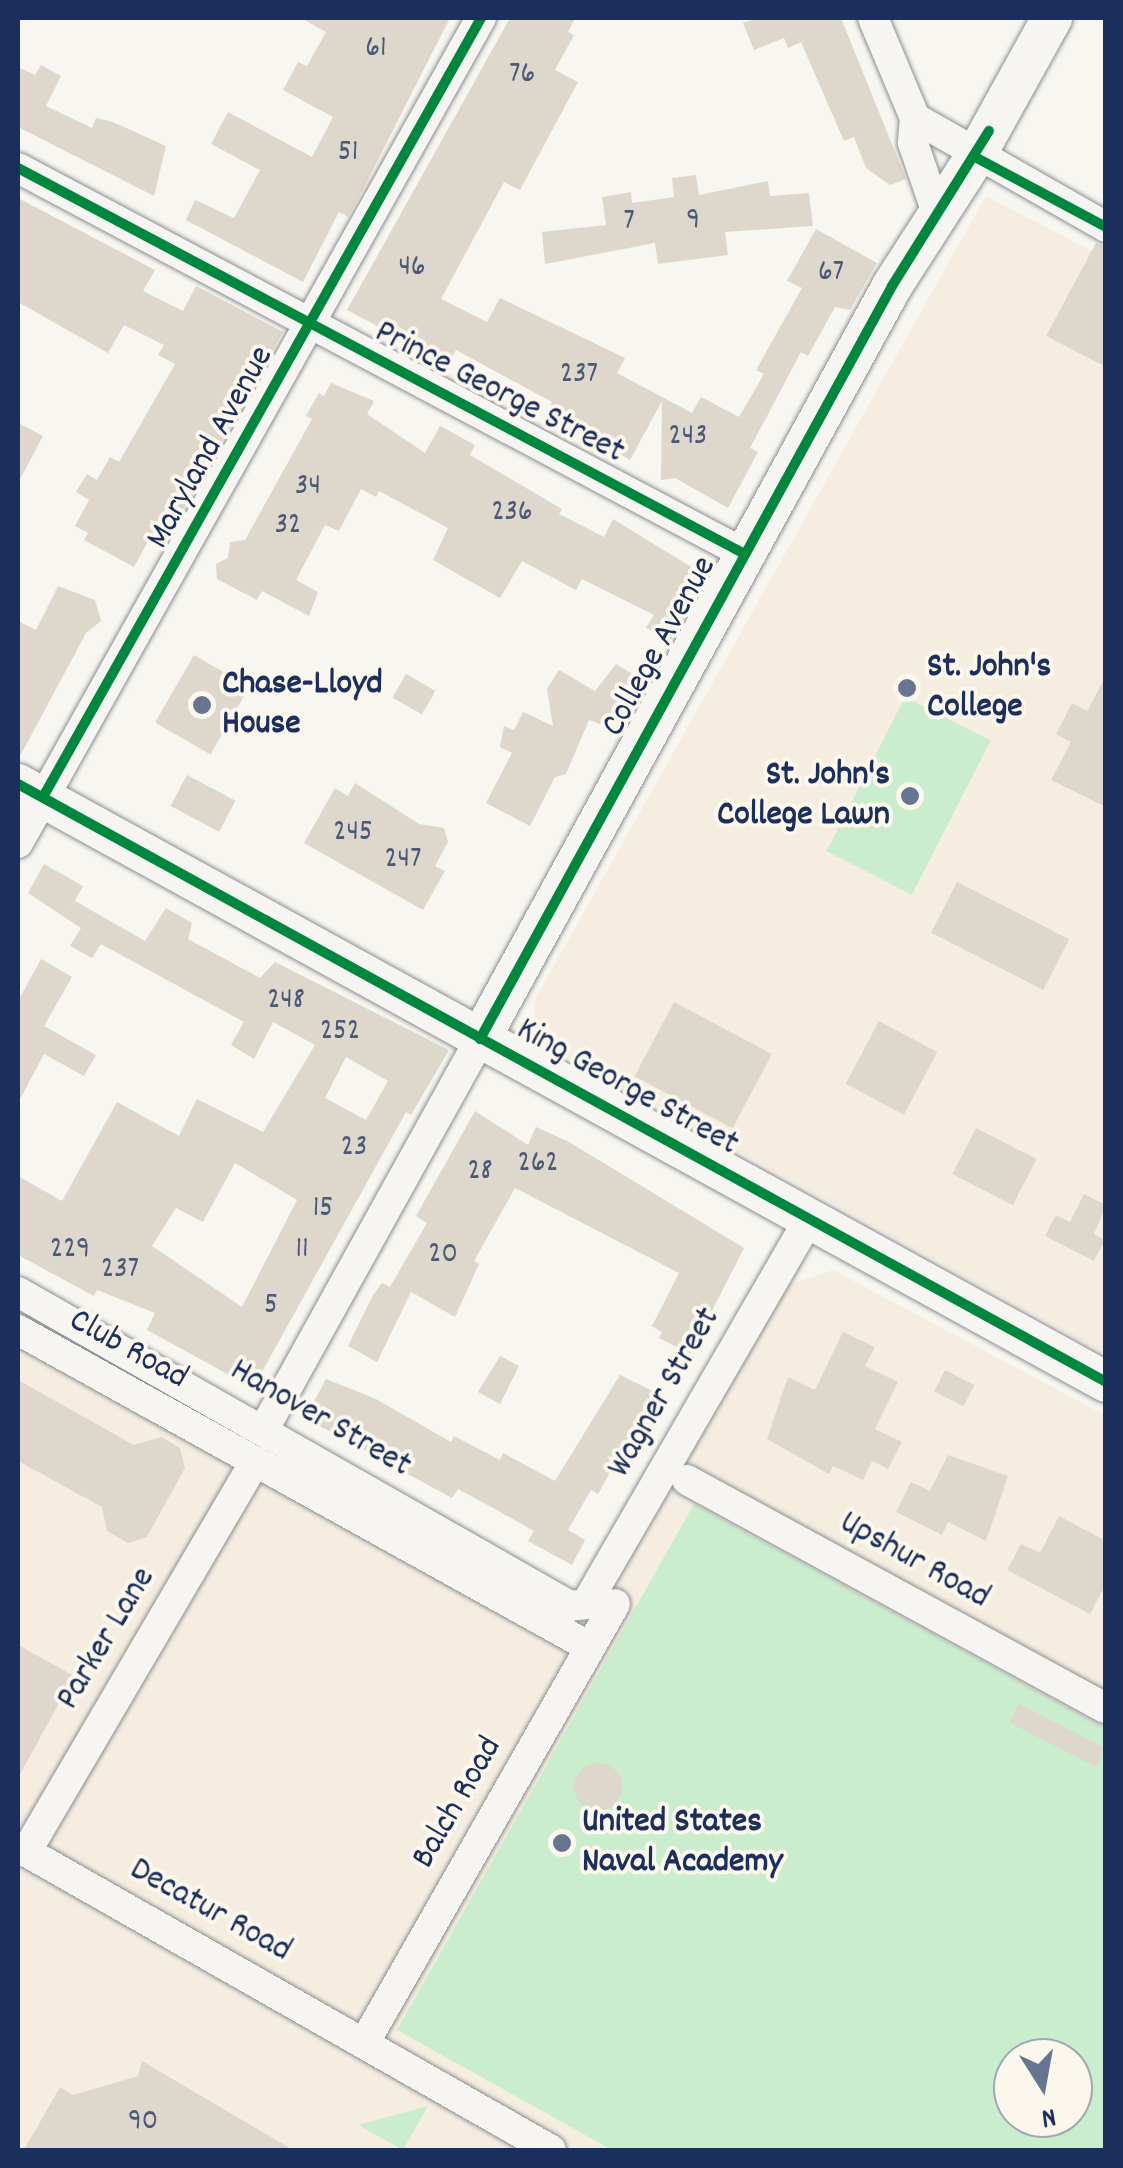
<!DOCTYPE html>
<style>
body{margin:0}
#map{position:relative;width:1123px;height:2168px;overflow:hidden;background:#f8f6f0;font-family:Dekko,sans-serif}
div>[style]{position:absolute}
.built>*{inset:0;background:#f5eee0}
.green>*{inset:0;background:#caeecd;transform-origin:0 0}
.building>*{inset:0;background:#ded7cb;transform-origin:0 0}
.round{border-radius:50%}
.roads{filter:drop-shadow(0 0 2px #8b8e94) drop-shadow(0 0 2px #8b8e94)}
.street>*{height:30px;margin:-15px;padding:0 15px;transform-origin:15px;border-radius:15px;background:#f6f5f1}
.secondary>*{height:40px;margin:-20px;padding:0 20px;transform-origin:20px;border-radius:20px;background:#f6f5f1}
.cycleway>*{height:10px;margin:-5px;padding:0 5px;transform-origin:5px;border-radius:5px;background:#00873e}
.dots>*{width:28px;height:28px;translate:-50% -50%;box-sizing:border-box;border:5px solid #fbf7ec;border-radius:50%}
span{translate:-50% -50%;white-space:nowrap;text-align:center;line-height:1.15;-webkit-text-stroke:8px #fbf7ec;paint-order:stroke}
.number-label{font-size:30px;color:#4c5979}
.number-label span{-webkit-text-stroke-width:0}
.street-label{font-size:35px;color:#1b2f5e}
.poi-label{font-size:35px;color:#1b2f5e;font-weight:700}
.left{translate:0 -50%;text-align:left}
.right{translate:-100% -50%;text-align:right}
.frame{position:absolute;inset:0;border:20px solid #1b2f5e;pointer-events:none}
.north{position:absolute;left:993px;top:2038px;width:100px;height:100px;box-sizing:border-box;background:#fbf7ec;border:2px solid #a1a7b3;border-radius:50%;rotate:169deg;font-size:28px;font-weight:700;line-height:40px;text-align:center;color:#1b2f5e}
.north::after{content:'';display:block;margin:auto;width:35px;height:45px;background:#687591;clip-path:polygon(50% 0,100% 100%,50% 72%,0 100%)}
</style>
<div id="map">
<div class="built">
<i style="clip-path:polygon(986px 196px,1105px 258px,1105px 1354px,560px 1053px,534px 1021px,535px 999px)"></i>
<i style="clip-path:polygon(evenodd,833px 1270px,1105px 1415px,1105px 2150px,18px 2150px,18px 1317px,587px 1628px,783px 1287px,833px 1270px,1013px 2058px,1073px 2058px,1073px 2118px,1013px 2118px,1013px 2058px)"></i>
</div>
<div class="green">
<i style="left:905px;top:697px;width:96px;height:173px;rotate:27deg"></i>
<i style="clip-path:polygon(evenodd,694px 1504px,1105px 1728px,1105px 2150px,612px 2150px,397px 2030px,694px 1504px,1013px 2058px,1073px 2058px,1073px 2118px,1013px 2118px,1013px 2058px)"></i>
<i style="clip-path:polygon(428px 2106px,403px 2150px,358px 2125px)"></i>
</div>
<div class="building">
<i style="clip-path:polygon(301px 18px,450px 18px,360px 195px,348px 217px,339px 212px,303px 282px,186px 220px,195px 200px,234px 218px,260px 170px,211px 144px,228px 112px,312px 157px,333px 117px,283px 90px,298px 62px,307px 66px,326px 32px)"></i>
<i style="clip-path:polygon(510px 18px,575px 18px,568px 32px,574px 35px,555px 70px,578px 82px,520px 190px,504px 182px,441px 299px,487px 322px,500px 298px,625px 358px,617px 373px,692px 413px,701px 397px,739px 417px,764px 374px,756px 370px,802px 288px,787px 281px,816px 229px,877px 263px,850px 310px,835px 307px,808px 356px,801px 352px,750px 448px,758px 452px,728px 508px,675px 478px,661px 480px,662px 401px,630px 460px,547px 411px,552px 402px,456px 350px,449px 364px,347px 310px)"></i>
<i style="clip-path:polygon(758px 18px,841px 18px,906px 179px,890px 185px,866px 168px,854px 137px,844px 141px,801px 42px,788px 48px,784px 38px,754px 50px,743px 23px)"></i>
<i style="clip-path:polygon(41px 65px,61px 76px,46px 106px,92px 128px,96px 118px,113px 122px,166px 146px,154px 196px,18px 127px,18px 67px,35px 75px)"></i>
<i style="clip-path:polygon(696px 175px,699px 195px,768px 181px,770px 196px,809px 193px,813px 226px,725px 232px,728px 255px,658px 264px,655px 243px,545px 264px,542px 232px,606px 225px,602px 197px,631px 192px,632px 203px,674px 197px,672px 178px)"></i>
<i style="clip-path:polygon(18px 198px,155px 270px,143px 291px,183px 311px,196px 286px,283px 332px,165px 541px,152px 534px,134px 567px,84px 540px,88px 533px,75px 526px,89px 500px,76px 492px,87px 474px,97px 480px,110px 457px,119px 462px,175px 364px,158px 355px,164px 345px,124px 325px,108px 353px,18px 302px)"></i>
<i style="clip-path:polygon(1096px 243px,1106px 246px,1106px 367px,1046px 336px)"></i>
<i style="clip-path:polygon(331px 383px,374px 401px,367px 414px,425px 453px,440px 426px,475px 445px,470px 455px,562px 509px,559px 514px,604px 537px,613px 519px,706px 576px,670px 641px,646px 628px,654px 615px,582px 579px,576px 590px,522px 561px,500px 598px,433px 560px,448px 528px,379px 491px,376px 497px,361px 489px,339px 531px,325px 525px,296px 580px,318px 592px,309px 616px,262px 591px,257px 600px,217px 579px,216px 564px,228px 558px,230px 542px,245px 540px,312px 419px,306px 416px,319px 393px,324px 396px)"></i>
<i style="clip-path:polygon(18px 423px,43px 436px,18px 483px)"></i>
<i style="clip-path:polygon(58px 586px,95px 600px,101px 621px,86px 633px,18px 760px,18px 621px,36px 630px)"></i>
<i style="left:194px;top:655px;width:64px;height:78px;rotate:30deg"></i>
<i style="clip-path:polygon(616px 664px,641px 679px,608px 727px,589px 720px,566px 774px,555px 777px,530px 826px,486px 803px,512px 753px,500px 747px,504px 726px,514px 730px,523px 712px,553px 726px,547px 689px,559px 670px,595px 691px)"></i>
<i style="left:406px;top:674px;width:34px;height:27px;rotate:30deg"></i>
<i style="clip-path:polygon(1106px 676px,1106px 807px,1051px 780px,1071px 742px,1056px 734px,1072px 703px,1087px 711px)"></i>
<i style="left:187px;top:775px;width:55px;height:35px;rotate:28deg"></i>
<i style="clip-path:polygon(355px 783px,419px 824px,444px 828px,448px 842px,435px 866px,445px 871px,423px 910px,304px 843px,335px 788px,348px 796px)"></i>
<i style="clip-path:polygon(evenodd,44px 864px,83px 886px,68px 913px,75px 901px,145px 941px,166px 908px,192px 923px,188px 939px,260px 978px,275px 962px,449px 1050px,411px 1115px,406px 1112px,253px 1388px,147px 1330px,155px 1313px,97px 1290px,94px 1296px,18px 1255px,18px 1176px,62px 1201px,117px 1102px,179px 1136px,197px 1099px,263px 1132px,315px 1045px,273px 1022px,254px 1059px,231px 1045px,244px 1022px,101px 944px,92px 958px,70px 946px,81px 928px,28px 893px,44px 864px,346px 1057px,388px 1081px,366px 1120px,325px 1098px,346px 1057px,44px 864px,235px 1163px,297px 1200px,242px 1307px,152px 1246px,176px 1208px,203px 1222px,235px 1163px)"></i>
<i style="left:957px;top:882px;width:126px;height:57px;rotate:27deg"></i>
<i style="clip-path:polygon(41px 959px,72px 977px,44px 1026px,96px 1055px,84px 1076px,44px 1054px,18px 1103px,18px 1001px)"></i>
<i style="left:674px;top:1002px;width:111px;height:84px;rotate:28deg"></i>
<i style="left:879px;top:1021px;width:66px;height:71px;rotate:28deg"></i>
<i style="clip-path:polygon(475px 1111px,528px 1145px,536px 1127px,569px 1142px,744px 1248px,690px 1354px,659px 1338px,662px 1332px,652px 1326px,679px 1273px,515px 1188px,474px 1261px,479px 1264px,455px 1317px,411px 1292px,377px 1362px,348px 1346px,373px 1295px,382px 1283px,390px 1287px,427px 1223px,416px 1216px)"></i>
<i style="left:976px;top:1128px;width:68px;height:52px;rotate:27deg"></i>
<i style="clip-path:polygon(1084px 1194px,1106px 1205px,1094px 1234px,1105px 1240px,1094px 1261px,1045px 1236px,1056px 1215px,1070px 1222px)"></i>
<i style="clip-path:polygon(843px 1332px,875px 1347px,865px 1366px,898px 1382px,875px 1429px,902px 1442px,888px 1469px,872px 1461px,863px 1480px,833px 1466px,829px 1474px,767px 1439px,788px 1377px,815px 1390px)"></i>
<i style="clip-path:polygon(500px 1356px,519px 1366px,500px 1404px,478px 1392px)"></i>
<i style="left:945px;top:1370px;width:33px;height:24px;rotate:27deg"></i>
<i style="clip-path:polygon(620px 1375px,667px 1398px,652px 1429px,638px 1422px,598px 1494px,591px 1490px,568px 1530px,585px 1540px,572px 1565px,528px 1541px,534px 1531px,495px 1509px,458px 1489px,452px 1498px,305px 1418px,326px 1379px,376px 1399px,451px 1442px,454px 1436px,500px 1460px,503px 1453px,555px 1481px)"></i>
<i style="clip-path:polygon(18px 1380px,134px 1445px,161px 1437px,180px 1448px,185px 1468px,147px 1537px,128px 1543px,107px 1531px,102px 1507px,18px 1461px)"></i>
<i style="clip-path:polygon(948px 1455px,1008px 1476px,986px 1541px,948px 1522px,942px 1535px,896px 1512px,911px 1482px,930px 1491px)"></i>
<i style="clip-path:polygon(1059px 1516px,1106px 1541px,1106px 1584px,1090px 1614px,1007px 1570px,1021px 1544px,1040px 1553px)"></i>
<i style="clip-path:polygon(18px 1645px,74px 1676px,18px 1778px)"></i>
<i style="left:1019px;top:1704px;width:98px;height:21px;rotate:27deg"></i>
<i class="round" style="left:574px;top:1763px;width:48px;height:48px"></i>
<i style="clip-path:polygon(142px 2061px,293px 2150px,24px 2150px,60px 2087px,73px 2095px,138px 2076px)"></i>
</div>
<div class="roads">
<div class="street">
<i style="left:873px;top:18px;width:108px;rotate:67.2deg"></i>
<i style="left:915px;top:118px;width:220px;rotate:29.7deg"></i>
<i style="left:915px;top:118px;width:25px;rotate:95deg"></i>
<i style="left:913px;top:143px;width:74px;rotate:71.1deg"></i>
<i style="left:18px;top:168px;width:821px;rotate:27.97deg"></i>
<i style="left:18px;top:843px;width:946px;rotate:-60.7deg"></i>
<i style="left:18px;top:1292px;width:635px;rotate:29.63deg"></i>
<i style="left:570px;top:1606px;width:16px;rotate:-7deg"></i>
<i style="left:586px;top:1604px;width:445px;rotate:-59.9deg"></i>
<i style="left:18px;top:1330px;width:654px;rotate:29deg"></i>
<i style="left:264px;top:1429px;width:446px;rotate:-61deg"></i>
<i style="left:687px;top:1480px;width:477px;rotate:28.6deg"></i>
<i style="left:18px;top:1847px;width:613px;rotate:29.62deg"></i>
<i style="left:26px;top:1852px;width:450px;rotate:-59.6deg"></i>
<i style="left:366px;top:2040px;width:502px;rotate:-60.27deg"></i>
</div>
<div class="secondary">
<i style="left:18px;top:784px;width:1242px;rotate:28.79deg"></i>
<i style="left:480px;top:1039px;width:858px;rotate:-61.31deg"></i>
<i style="left:892px;top:286px;width:153px;rotate:-57.2deg"></i>
<i style="left:975px;top:157px;width:159px;rotate:-61deg"></i>
</div>
</div>
<div class="cycleway">
<i style="left:975px;top:157px;width:149px;rotate:28.1deg"></i>
<i style="left:18px;top:168px;width:821px;rotate:27.97deg"></i>
<i style="left:18px;top:784px;width:1242px;rotate:28.79deg"></i>
<i style="left:43px;top:797px;width:894px;rotate:-60.65deg"></i>
<i style="left:480px;top:1039px;width:858px;rotate:-61.31deg"></i>
<i style="left:892px;top:286px;width:183px;rotate:-58deg"></i>
</div>
<div class="dots">
<i style="left:907px;top:688px;background:#687591"></i>
<i style="left:202px;top:705px;background:#687591"></i>
<i style="left:910px;top:796px;background:#687591"></i>
<i style="left:562px;top:1843px;background:#687591"></i>
</div>
<div class="number-label">
<span style="left:376px;top:50px">61</span>
<span style="left:522px;top:76px">76</span>
<span style="left:348px;top:154px">51</span>
<span style="left:693px;top:222px">9</span>
<span style="left:629px;top:223px">7</span>
<span style="left:412px;top:269px">46</span>
<span style="left:831px;top:274px">67</span>
<span style="left:579px;top:376px">237</span>
<span style="left:688px;top:438px">243</span>
<span style="left:308px;top:488px">34</span>
<span style="left:512px;top:514px">236</span>
<span style="left:288px;top:527px">32</span>
<span style="left:353px;top:834px">245</span>
<span style="left:403px;top:861px">247</span>
<span style="left:286px;top:1002px">248</span>
<span style="left:340px;top:1033px">252</span>
<span style="left:354px;top:1149px">23</span>
<span style="left:538px;top:1165px">262</span>
<span style="left:480px;top:1173px">28</span>
<span style="left:323px;top:1210px">15</span>
<span style="left:70px;top:1251px">229</span>
<span style="left:302px;top:1251px">11</span>
<span style="left:443px;top:1256px">20</span>
<span style="left:120px;top:1271px">237</span>
<span style="left:271px;top:1307px">5</span>
<span style="left:143px;top:2123px">90</span>
</div>
<div class="street-label">
<span style="left:499px;top:393px;rotate:27deg">Prince George Street</span>
<span style="left:211px;top:448px;rotate:-61deg">Maryland Avenue</span>
<span style="left:660px;top:647px;rotate:-61deg">College Avenue</span>
<span style="left:627px;top:1088px;rotate:29deg">King George Street</span>
<span style="left:128px;top:1350px;rotate:29deg">Club Road</span>
<span style="left:665px;top:1393px;rotate:-60deg">Wagner Street</span>
<span style="left:320px;top:1419px;rotate:30deg">Hanover Street</span>
<span style="left:914px;top:1561px;rotate:29deg">Upshur Road</span>
<span style="left:107px;top:1639px;rotate:-59deg">Parker Lane</span>
<span style="left:458px;top:1803px;rotate:-60deg">Balch Road</span>
<span style="left:210px;top:1911px;rotate:29deg">Decatur Road</span>
</div>
<div class="poi-label">
<span class="left" style="left:927px;top:688px">St. John's<br>College</span>
<span class="left" style="left:222px;top:705px">Chase-Lloyd<br>House</span>
<span class="right" style="left:890px;top:796px">St. John's<br>College Lawn</span>
<span class="left" style="left:582px;top:1843px">United States<br>Naval Academy</span>
</div>
<div class="frame"></div>
<div class="north">N</div>
</div>
